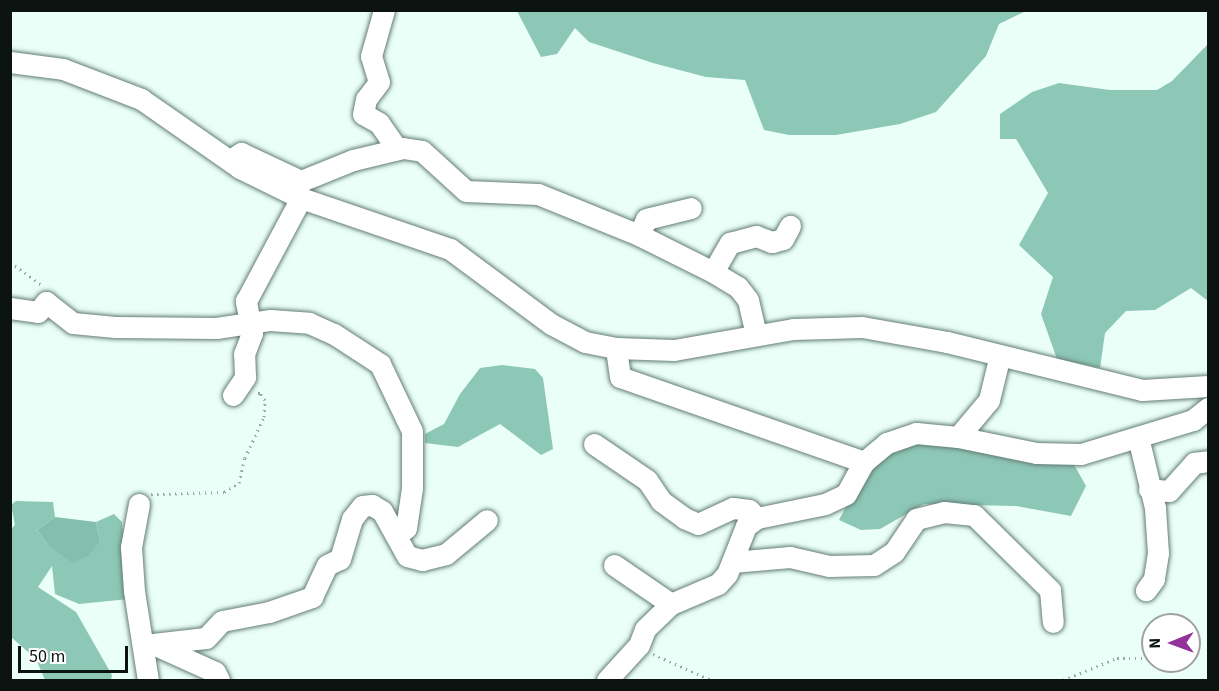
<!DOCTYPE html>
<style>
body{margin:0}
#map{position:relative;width:1219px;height:691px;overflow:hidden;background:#e9fff8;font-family:"Source Sans 3",sans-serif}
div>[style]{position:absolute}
.forest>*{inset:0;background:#8dc7b6}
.water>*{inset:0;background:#84bead}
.path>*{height:3px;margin-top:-1.5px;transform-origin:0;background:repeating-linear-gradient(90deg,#9aaba6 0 1.5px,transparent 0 6px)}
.roads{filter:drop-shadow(0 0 2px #647d75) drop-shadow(0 0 2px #647d75)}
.minor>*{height:21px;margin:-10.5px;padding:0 10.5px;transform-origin:10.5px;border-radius:10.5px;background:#fff}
span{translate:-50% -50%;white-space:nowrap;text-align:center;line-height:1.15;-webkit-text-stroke:4.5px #fff;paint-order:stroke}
.frame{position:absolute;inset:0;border:12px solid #0b1411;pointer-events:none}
.north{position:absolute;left:1141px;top:613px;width:60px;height:60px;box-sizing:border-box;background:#fff;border:2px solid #9da1a0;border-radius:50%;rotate:269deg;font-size:16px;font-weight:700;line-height:24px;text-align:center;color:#0b1411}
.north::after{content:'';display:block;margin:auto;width:21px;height:27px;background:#92329a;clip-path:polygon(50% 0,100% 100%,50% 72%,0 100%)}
.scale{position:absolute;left:18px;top:646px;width:110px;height:27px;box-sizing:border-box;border:3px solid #0b1411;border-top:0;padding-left:8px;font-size:18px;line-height:21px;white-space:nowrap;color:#0b1411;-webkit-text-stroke:4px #fff;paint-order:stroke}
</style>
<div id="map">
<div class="forest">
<i style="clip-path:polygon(517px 11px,1026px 11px,999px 24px,986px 56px,936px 112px,900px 124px,836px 135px,789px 135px,764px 130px,745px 80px,706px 77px,653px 63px,589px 42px,575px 28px,557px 54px,541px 57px)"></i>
<i style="clip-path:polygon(1208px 44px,1208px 301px,1191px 288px,1155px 310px,1126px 311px,1105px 333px,1100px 368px,1057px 359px,1041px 314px,1053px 277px,1019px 245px,1048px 193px,1016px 139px,1000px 139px,1000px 114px,1032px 92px,1059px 83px,1110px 90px,1157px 90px,1172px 81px)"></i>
<i style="clip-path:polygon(502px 365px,535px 369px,543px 378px,553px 449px,541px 455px,500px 424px,458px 447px,425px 443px,425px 434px,444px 424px,460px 394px,480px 368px)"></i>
<i style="clip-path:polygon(917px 441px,1072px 461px,1086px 486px,1071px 516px,1016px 506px,924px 504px,880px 529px,861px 530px,839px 520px,868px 464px,894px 447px)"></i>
<i style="clip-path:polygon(16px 501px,53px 502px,55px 517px,37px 530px,49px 546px,100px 541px,96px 522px,114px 514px,122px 522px,129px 599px,79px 604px,55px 594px,52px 566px,38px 587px,76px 612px,112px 675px,111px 680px,45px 680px,36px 659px,11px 637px,10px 530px,15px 525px,11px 505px)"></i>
</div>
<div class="water">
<i style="clip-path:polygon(55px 517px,96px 522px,100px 541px,89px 555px,73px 563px,49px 546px,37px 530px)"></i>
</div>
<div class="path">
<i style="left:10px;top:262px;width:41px;rotate:36deg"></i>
<i style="left:151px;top:494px;width:73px;rotate:-1.6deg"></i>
<i style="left:224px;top:492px;width:17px;rotate:-31deg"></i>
<i style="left:239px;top:483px;width:26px;rotate:-77deg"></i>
<i style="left:245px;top:458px;width:45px;rotate:-65.1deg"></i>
<i style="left:264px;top:417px;width:17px;rotate:-87deg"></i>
<i style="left:265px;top:400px;width:9px;rotate:-126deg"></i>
<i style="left:260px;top:393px;width:5px;rotate:180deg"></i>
<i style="left:653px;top:654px;width:64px;rotate:24.1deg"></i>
<i style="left:1063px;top:680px;width:58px;rotate:-22.2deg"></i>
<i style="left:1117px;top:658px;width:36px"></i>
</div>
<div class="roads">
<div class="minor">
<i style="left:384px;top:10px;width:48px;rotate:105.8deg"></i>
<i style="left:371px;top:56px;width:27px;rotate:73deg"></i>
<i style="left:379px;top:82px;width:21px;rotate:127deg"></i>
<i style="left:366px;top:99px;width:15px;rotate:101deg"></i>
<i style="left:363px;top:114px;width:18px;rotate:29deg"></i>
<i style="left:379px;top:123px;width:32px;rotate:55deg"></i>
<i style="left:10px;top:62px;width:53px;rotate:7.5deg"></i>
<i style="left:63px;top:69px;width:84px;rotate:21deg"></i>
<i style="left:141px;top:99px;width:121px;rotate:34.9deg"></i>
<i style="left:240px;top:168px;width:68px;rotate:26.2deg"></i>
<i style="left:301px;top:198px;width:157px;rotate:18.9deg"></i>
<i style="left:450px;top:249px;width:126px;rotate:36.6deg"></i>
<i style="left:551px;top:324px;width:38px;rotate:28deg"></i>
<i style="left:585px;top:342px;width:32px;rotate:11deg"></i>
<i style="left:616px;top:348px;width:58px;rotate:2deg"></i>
<i style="left:674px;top:350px;width:121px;rotate:-10deg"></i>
<i style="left:793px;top:329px;width:69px;rotate:-1.7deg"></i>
<i style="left:862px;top:327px;width:86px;rotate:10deg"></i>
<i style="left:947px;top:342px;width:201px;rotate:13.8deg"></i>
<i style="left:1142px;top:390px;width:66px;rotate:-3.5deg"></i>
<i style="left:232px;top:159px;width:11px;rotate:-34deg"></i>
<i style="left:241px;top:153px;width:66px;rotate:25deg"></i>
<i style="left:301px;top:181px;width:56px;rotate:-22deg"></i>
<i style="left:353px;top:160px;width:51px;rotate:-13.5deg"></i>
<i style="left:403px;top:148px;width:19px;rotate:9deg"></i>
<i style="left:422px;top:151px;width:59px;rotate:42.3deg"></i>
<i style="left:466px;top:191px;width:72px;rotate:2.4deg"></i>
<i style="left:538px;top:194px;width:109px;rotate:22.1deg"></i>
<i style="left:639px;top:235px;width:83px;rotate:26.6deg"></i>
<i style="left:713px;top:272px;width:29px;rotate:31deg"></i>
<i style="left:738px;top:287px;width:16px;rotate:52deg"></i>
<i style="left:748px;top:300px;width:36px;rotate:77deg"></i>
<i style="left:639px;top:235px;width:17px;rotate:-66deg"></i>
<i style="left:646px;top:219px;width:46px;rotate:-13.7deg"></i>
<i style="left:713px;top:272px;width:34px;rotate:-60deg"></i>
<i style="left:730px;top:243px;width:27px;rotate:-15deg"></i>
<i style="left:756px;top:236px;width:17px;rotate:21deg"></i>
<i style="left:772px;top:242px;width:11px;rotate:-15deg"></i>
<i style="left:783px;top:239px;width:15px;rotate:-62deg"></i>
<i style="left:10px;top:308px;width:28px;rotate:8deg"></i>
<i style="left:38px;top:312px;width:13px;rotate:-51deg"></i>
<i style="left:46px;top:302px;width:34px;rotate:38deg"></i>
<i style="left:73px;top:323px;width:42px;rotate:5.4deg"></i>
<i style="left:115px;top:327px;width:101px;rotate:0.6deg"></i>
<i style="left:216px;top:328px;width:55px;rotate:-8.4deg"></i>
<i style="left:270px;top:320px;width:39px;rotate:4deg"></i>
<i style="left:309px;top:323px;width:27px;rotate:24deg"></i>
<i style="left:334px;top:334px;width:55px;rotate:33.1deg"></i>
<i style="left:380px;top:364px;width:74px;rotate:64.5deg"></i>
<i style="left:412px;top:431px;width:57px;rotate:90deg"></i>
<i style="left:412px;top:488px;width:40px;rotate:98.5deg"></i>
<i style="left:406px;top:528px;width:11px;rotate:142deg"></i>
<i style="left:233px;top:395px;width:22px;rotate:-56deg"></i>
<i style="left:245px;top:377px;width:23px;rotate:-92deg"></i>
<i style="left:244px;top:354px;width:22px;rotate:-69deg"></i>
<i style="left:252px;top:333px;width:33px;rotate:-101deg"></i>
<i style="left:246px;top:301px;width:117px;rotate:-61.9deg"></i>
<i style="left:958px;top:437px;width:48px;rotate:-50deg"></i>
<i style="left:989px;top:400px;width:46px;rotate:-76.3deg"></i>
<i style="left:1138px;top:437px;width:73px;rotate:76.5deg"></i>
<i style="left:1155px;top:508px;width:45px;rotate:86.2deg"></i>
<i style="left:1158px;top:553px;width:26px;rotate:99deg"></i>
<i style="left:1154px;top:579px;width:14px;rotate:126deg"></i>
<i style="left:594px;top:444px;width:64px;rotate:34.2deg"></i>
<i style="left:647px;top:480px;width:25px;rotate:56deg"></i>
<i style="left:661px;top:501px;width:29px;rotate:36deg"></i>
<i style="left:684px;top:518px;width:15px;rotate:23deg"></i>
<i style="left:698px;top:524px;width:38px;rotate:-25deg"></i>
<i style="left:733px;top:508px;width:16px;rotate:7deg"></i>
<i style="left:749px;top:510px;width:11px;rotate:45deg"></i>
<i style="left:864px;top:462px;width:30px;rotate:-40deg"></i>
<i style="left:887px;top:443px;width:31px;rotate:-19deg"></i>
<i style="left:916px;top:433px;width:42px;rotate:5.4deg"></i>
<i style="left:958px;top:437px;width:80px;rotate:11.6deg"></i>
<i style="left:1036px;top:453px;width:45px;rotate:1.3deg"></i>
<i style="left:1081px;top:454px;width:117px;rotate:-16.9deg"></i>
<i style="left:1193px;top:420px;width:19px;rotate:-39deg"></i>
<i style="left:1149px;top:489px;width:20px;rotate:6deg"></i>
<i style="left:1169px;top:491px;width:38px;rotate:-48deg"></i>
<i style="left:1194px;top:463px;width:14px;rotate:-8deg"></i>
<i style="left:139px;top:504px;width:44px;rotate:100.5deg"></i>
<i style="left:131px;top:547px;width:44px;rotate:86.1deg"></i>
<i style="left:134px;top:591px;width:90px;rotate:81.1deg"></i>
<i style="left:732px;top:562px;width:58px;rotate:-4.9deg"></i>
<i style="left:790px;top:557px;width:40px;rotate:13deg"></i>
<i style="left:829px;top:566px;width:45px;rotate:-1.3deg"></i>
<i style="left:874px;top:565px;width:24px;rotate:-33deg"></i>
<i style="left:894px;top:552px;width:40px;rotate:-56deg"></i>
<i style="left:916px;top:519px;width:29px;rotate:-14deg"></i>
<i style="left:944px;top:512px;width:30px;rotate:6deg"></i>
<i style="left:974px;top:515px;width:107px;rotate:44.6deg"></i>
<i style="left:1050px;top:590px;width:32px;rotate:85deg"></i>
<i style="left:614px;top:565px;width:69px;rotate:34.4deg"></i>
<i style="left:153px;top:644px;width:53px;rotate:-6.5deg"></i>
<i style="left:206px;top:638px;width:23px;rotate:-47deg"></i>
<i style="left:222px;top:621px;width:48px;rotate:-10.8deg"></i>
<i style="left:269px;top:612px;width:46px;rotate:-19.2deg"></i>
<i style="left:312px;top:597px;width:35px;rotate:-65deg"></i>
<i style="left:327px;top:565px;width:14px;rotate:-25deg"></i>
<i style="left:340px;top:559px;width:42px;rotate:-73.3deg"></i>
<i style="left:352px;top:519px;width:16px;rotate:-52deg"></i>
<i style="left:362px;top:506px;width:10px;rotate:-6deg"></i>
<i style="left:372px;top:505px;width:12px;rotate:31deg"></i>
<i style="left:382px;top:511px;width:51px;rotate:60.9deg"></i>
<i style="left:407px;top:556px;width:16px;rotate:15deg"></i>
<i style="left:422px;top:560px;width:25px;rotate:-14deg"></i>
<i style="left:446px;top:554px;width:53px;rotate:-39.7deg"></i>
<i style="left:153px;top:644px;width:68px;rotate:24.3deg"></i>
<i style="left:215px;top:672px;width:9px;rotate:63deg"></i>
<i style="left:607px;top:680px;width:47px;rotate:-47.6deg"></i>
<i style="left:639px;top:645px;width:17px;rotate:-69deg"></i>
<i style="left:645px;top:629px;width:36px;rotate:-44deg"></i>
<i style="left:671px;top:604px;width:51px;rotate:-23.1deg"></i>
<i style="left:718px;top:584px;width:13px;rotate:-48deg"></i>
<i style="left:727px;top:574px;width:52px;rotate:-68.4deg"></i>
<i style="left:746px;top:526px;width:14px;rotate:-36deg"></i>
<i style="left:757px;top:518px;width:69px;rotate:-11.6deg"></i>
<i style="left:825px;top:504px;width:23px;rotate:-25deg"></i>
<i style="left:846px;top:494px;width:37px;rotate:-61deg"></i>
<i style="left:864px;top:462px;width:258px;rotate:-160.8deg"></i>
<i style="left:620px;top:377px;width:29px;rotate:-98deg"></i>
</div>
</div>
<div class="frame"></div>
<div class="north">N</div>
<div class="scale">50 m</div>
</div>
